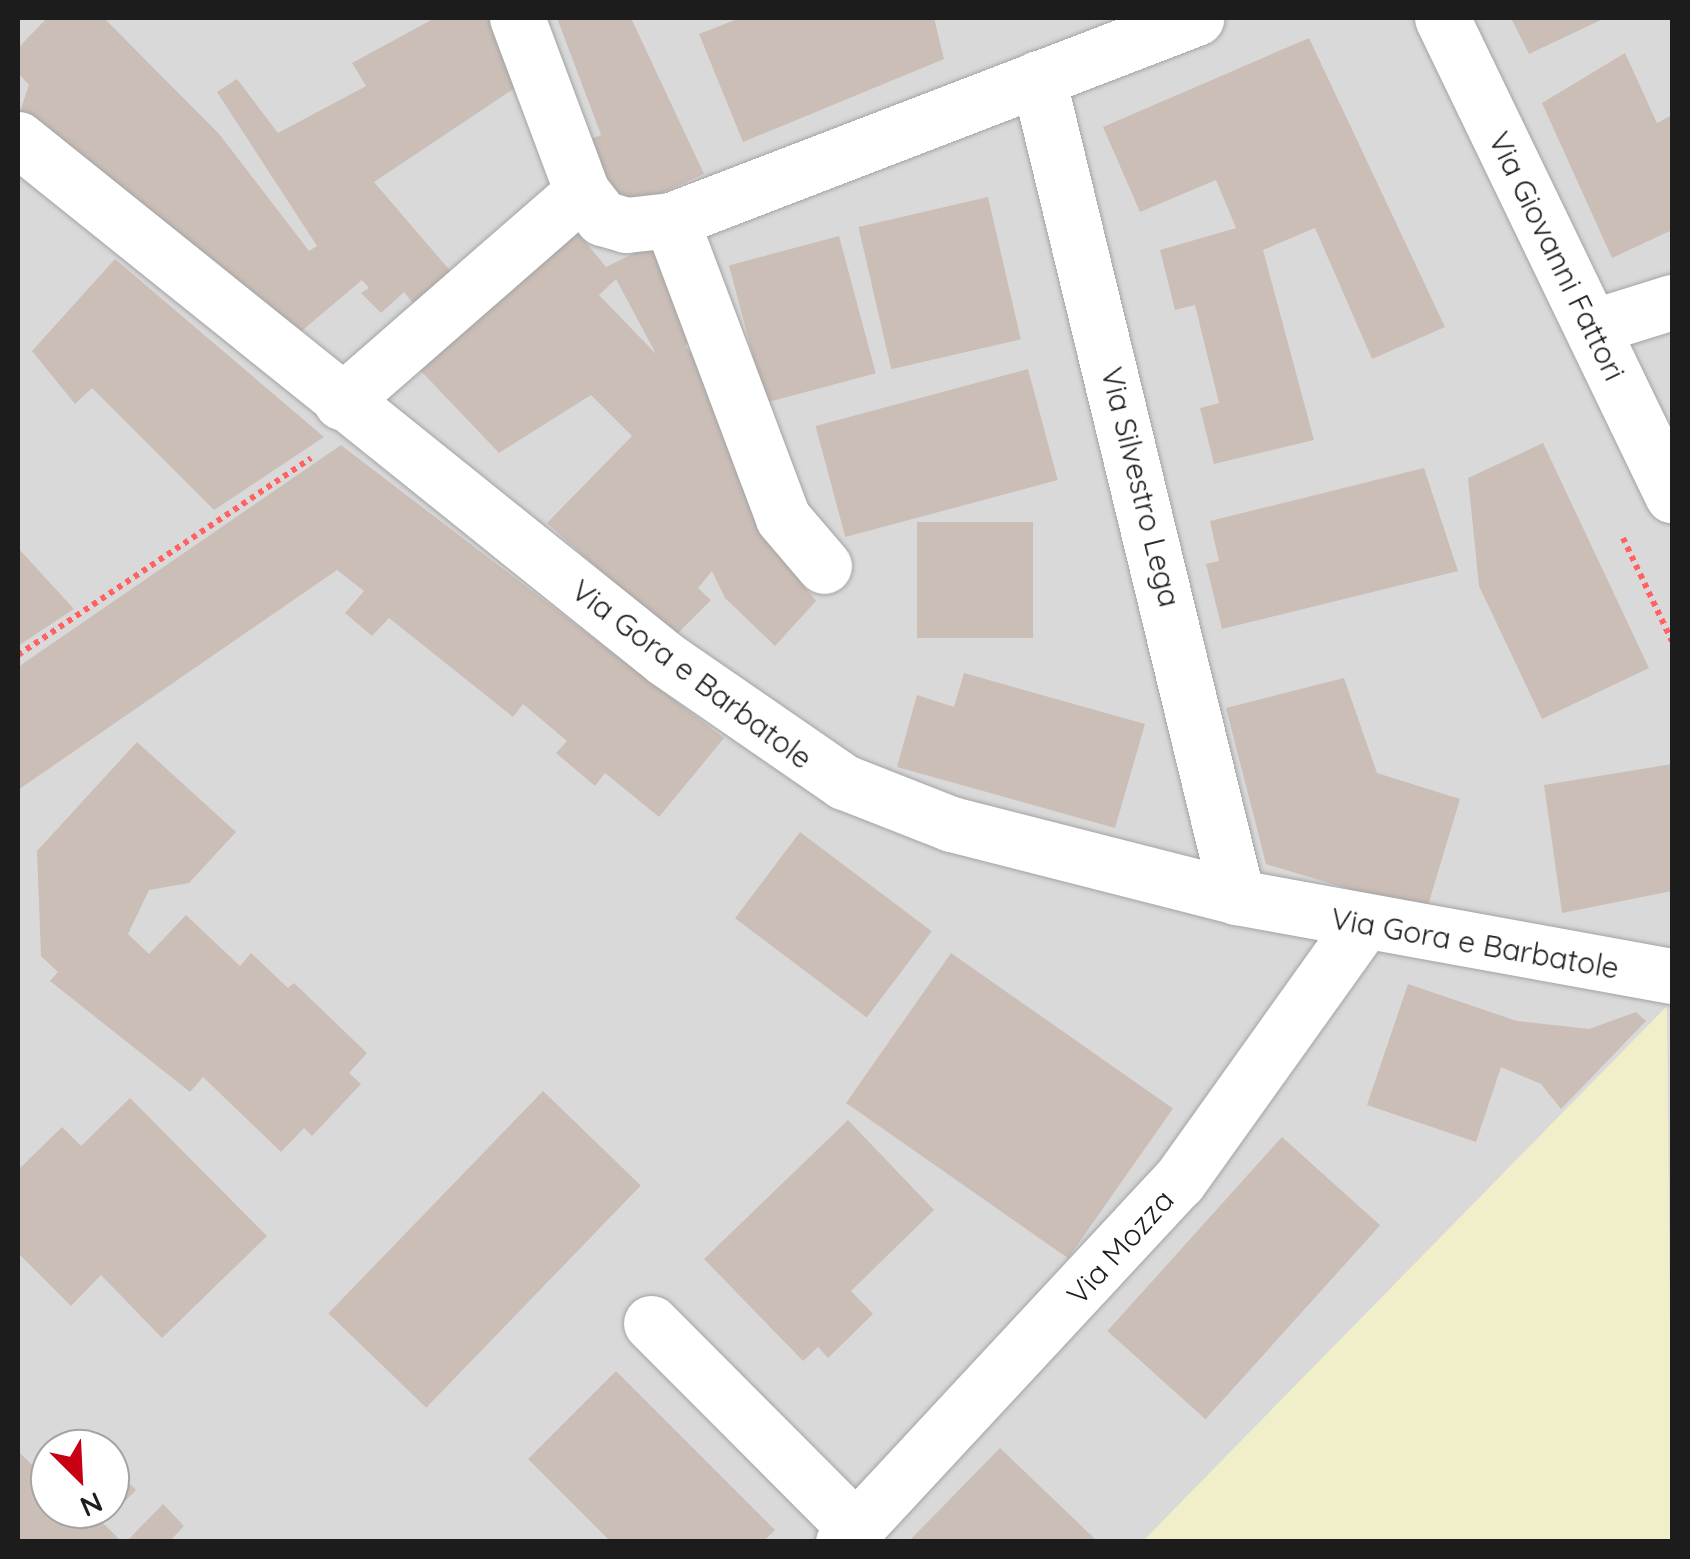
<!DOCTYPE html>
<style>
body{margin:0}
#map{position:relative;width:1690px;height:1559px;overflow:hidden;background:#efe9e1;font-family:Quicksand,sans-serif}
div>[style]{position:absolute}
.residential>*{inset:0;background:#dad9d9}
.farmland>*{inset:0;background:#f0efca}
.building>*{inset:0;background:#cbbeb7;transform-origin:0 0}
.path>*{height:6px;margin-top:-3px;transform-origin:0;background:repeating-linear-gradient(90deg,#ff6261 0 5px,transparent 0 10px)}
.roads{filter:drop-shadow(0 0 2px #a3a3a3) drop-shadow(0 0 2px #a3a3a3)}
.minor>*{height:55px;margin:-27.5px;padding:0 27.5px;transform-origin:27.5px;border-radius:27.5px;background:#fff}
span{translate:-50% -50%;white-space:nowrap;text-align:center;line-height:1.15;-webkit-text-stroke:10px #fff;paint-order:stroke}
.street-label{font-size:30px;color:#1c1c1c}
.frame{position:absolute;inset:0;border:20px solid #1c1c1c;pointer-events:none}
.north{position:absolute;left:30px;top:1429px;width:100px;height:100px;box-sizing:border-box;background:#fff;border:2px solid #a4a4a4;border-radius:50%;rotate:156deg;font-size:28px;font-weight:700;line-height:40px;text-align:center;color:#1c1c1c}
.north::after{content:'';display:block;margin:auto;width:35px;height:45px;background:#c80014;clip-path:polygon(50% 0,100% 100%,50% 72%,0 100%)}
</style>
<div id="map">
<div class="residential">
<i style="clip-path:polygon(evenodd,18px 18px,1672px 18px,1672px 1541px,18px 1541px,18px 18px,50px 1449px,110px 1449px,110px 1509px,50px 1509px,50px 1449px)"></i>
</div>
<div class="farmland">
<i style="clip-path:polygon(1667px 1006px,1672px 1541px,1143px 1541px)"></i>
</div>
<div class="building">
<i style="clip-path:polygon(47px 18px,104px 18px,220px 135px,309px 251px,317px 246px,217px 92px,237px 79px,278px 133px,366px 86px,352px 63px,435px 18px,491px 18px,524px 82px,374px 182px,453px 274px,417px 308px,404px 292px,381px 313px,361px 293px,369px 288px,362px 280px,291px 340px,18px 117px,29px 85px,18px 73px,18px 48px)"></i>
<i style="clip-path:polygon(557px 18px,631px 18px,704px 174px,617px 213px,586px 141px,601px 135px)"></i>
<i style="clip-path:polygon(740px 18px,934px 18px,944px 59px,743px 142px,699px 34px)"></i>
<i style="clip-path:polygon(1511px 18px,1605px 18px,1529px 54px)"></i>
<i style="clip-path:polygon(1309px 38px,1445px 327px,1372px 359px,1315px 228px,1263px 250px,1314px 440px,1214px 464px,1200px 408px,1219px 403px,1195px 305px,1175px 310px,1160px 250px,1236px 228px,1216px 180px,1140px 212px,1103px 127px)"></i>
<i style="clip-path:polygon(1625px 53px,1657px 123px,1672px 115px,1672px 230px,1612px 258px,1542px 103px)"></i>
<i style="left:988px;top:197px;width:146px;height:133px;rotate:77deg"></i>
<i style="clip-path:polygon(evenodd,570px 223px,606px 267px,655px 243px,694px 334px,685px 346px,701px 364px,761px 533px,816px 601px,775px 646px,725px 598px,712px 571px,698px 588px,711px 600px,674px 637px,547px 523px,632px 436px,591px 395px,499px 453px,419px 369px,570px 223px,616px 279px,656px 354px,599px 295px,616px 279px)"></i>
<i style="left:839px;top:236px;width:142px;height:114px;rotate:75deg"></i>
<i style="clip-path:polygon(115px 259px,324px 437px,214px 510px,92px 388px,75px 404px,32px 351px)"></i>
<i style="left:1028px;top:369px;width:115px;height:220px;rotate:75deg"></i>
<i style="clip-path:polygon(1543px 443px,1649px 668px,1542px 719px,1479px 586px,1468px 478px)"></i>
<i style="clip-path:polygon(341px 445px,724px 738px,659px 817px,605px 773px,595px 786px,556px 753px,567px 741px,523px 704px,513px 717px,389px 618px,372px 636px,345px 613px,364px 591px,337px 570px,18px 790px,18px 667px)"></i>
<i style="clip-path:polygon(1424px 468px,1458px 571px,1222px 629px,1206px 564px,1219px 561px,1210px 521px)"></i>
<i style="left:917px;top:522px;width:116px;height:116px"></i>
<i style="clip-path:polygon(18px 548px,74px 609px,18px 646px)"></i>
<i style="clip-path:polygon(964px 673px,1145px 724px,1115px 828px,897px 767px,917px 695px,954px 707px)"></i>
<i style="clip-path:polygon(1344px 678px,1377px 773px,1460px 799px,1426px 912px,1266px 864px,1226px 708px)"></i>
<i style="clip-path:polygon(137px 742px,236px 832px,189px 883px,149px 890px,128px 934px,149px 954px,186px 915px,240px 966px,251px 953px,288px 988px,294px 983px,367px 1053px,349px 1073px,361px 1084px,312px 1136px,304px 1128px,281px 1152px,203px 1077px,190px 1092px,50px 981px,58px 972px,41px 956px,37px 851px)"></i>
<i style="clip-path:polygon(1672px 764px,1672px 891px,1562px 913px,1544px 785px)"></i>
<i style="left:800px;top:832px;width:165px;height:108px;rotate:37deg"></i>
<i style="left:951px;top:953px;width:271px;height:183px;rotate:35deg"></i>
<i style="clip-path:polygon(1408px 984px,1517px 1021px,1589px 1029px,1636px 1012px,1646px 1021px,1561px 1109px,1541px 1084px,1501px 1067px,1476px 1142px,1367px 1105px)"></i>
<i style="left:543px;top:1091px;width:136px;height:309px;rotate:44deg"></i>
<i style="clip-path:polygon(130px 1098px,267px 1236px,162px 1338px,101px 1275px,71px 1306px,18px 1253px,18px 1170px,62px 1127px,81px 1146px)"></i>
<i style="clip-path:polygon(848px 1120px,934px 1210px,851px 1291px,873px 1314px,828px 1358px,818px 1347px,803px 1361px,704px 1259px)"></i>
<i style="left:1282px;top:1137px;width:132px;height:261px;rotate:42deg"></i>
<i style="clip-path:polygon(616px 1371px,775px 1530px,763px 1542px,611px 1542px,528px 1459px)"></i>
<i style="clip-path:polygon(1000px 1448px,1095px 1539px,1093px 1542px,911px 1539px)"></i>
<i style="clip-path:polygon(18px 1451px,50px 1483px,50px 1509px,110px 1509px,117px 1471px,136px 1490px,103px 1523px,122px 1542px,18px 1542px)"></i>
<i style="clip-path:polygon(163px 1504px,184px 1526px,169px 1542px,126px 1542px)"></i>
</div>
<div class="path">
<i style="left:1623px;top:538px;width:114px;rotate:64.6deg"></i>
<i style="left:18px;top:655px;width:353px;rotate:-33.9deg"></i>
</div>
<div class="roads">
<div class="minor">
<i style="left:517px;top:18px;width:186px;rotate:69.5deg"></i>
<i style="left:1442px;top:18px;width:530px;rotate:64.26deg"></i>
<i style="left:1038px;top:78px;width:843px;rotate:76.34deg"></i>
<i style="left:18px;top:139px;width:832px;rotate:38.76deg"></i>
<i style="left:667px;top:660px;width:215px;rotate:34.6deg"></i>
<i style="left:844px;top:782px;width:115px;rotate:21.4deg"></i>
<i style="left:951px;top:824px;width:295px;rotate:14.3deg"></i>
<i style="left:1237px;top:897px;width:442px;rotate:10.3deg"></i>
<i style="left:671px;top:220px;width:318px;rotate:69.4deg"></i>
<i style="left:783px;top:518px;width:63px;rotate:49.5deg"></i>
<i style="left:1592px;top:327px;width:84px;rotate:-17.4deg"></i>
<i style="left:341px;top:402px;width:320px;rotate:-41.1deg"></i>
<i style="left:582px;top:192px;width:33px;rotate:52deg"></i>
<i style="left:602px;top:218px;width:25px;rotate:16deg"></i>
<i style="left:626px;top:225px;width:45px;rotate:-6.3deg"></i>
<i style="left:671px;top:220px;width:563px;rotate:-21.04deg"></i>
<i style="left:651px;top:1323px;width:291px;rotate:45.1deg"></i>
<i style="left:843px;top:1542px;width:493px;rotate:-47.1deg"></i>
<i style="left:1179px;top:1181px;width:315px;rotate:-54.5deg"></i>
</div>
</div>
<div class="street-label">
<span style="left:1557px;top:256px;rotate:64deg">Via Giovanni Fattori</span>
<span style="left:1141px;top:487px;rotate:76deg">Via Silvestro Lega</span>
<span style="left:692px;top:674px;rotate:37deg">Via Gora e Barbatole</span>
<span style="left:1475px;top:943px;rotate:10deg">Via Gora e Barbatole</span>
<span style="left:1120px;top:1247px;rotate:-48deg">Via Mozza</span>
</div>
<div class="frame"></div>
<div class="north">N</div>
</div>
